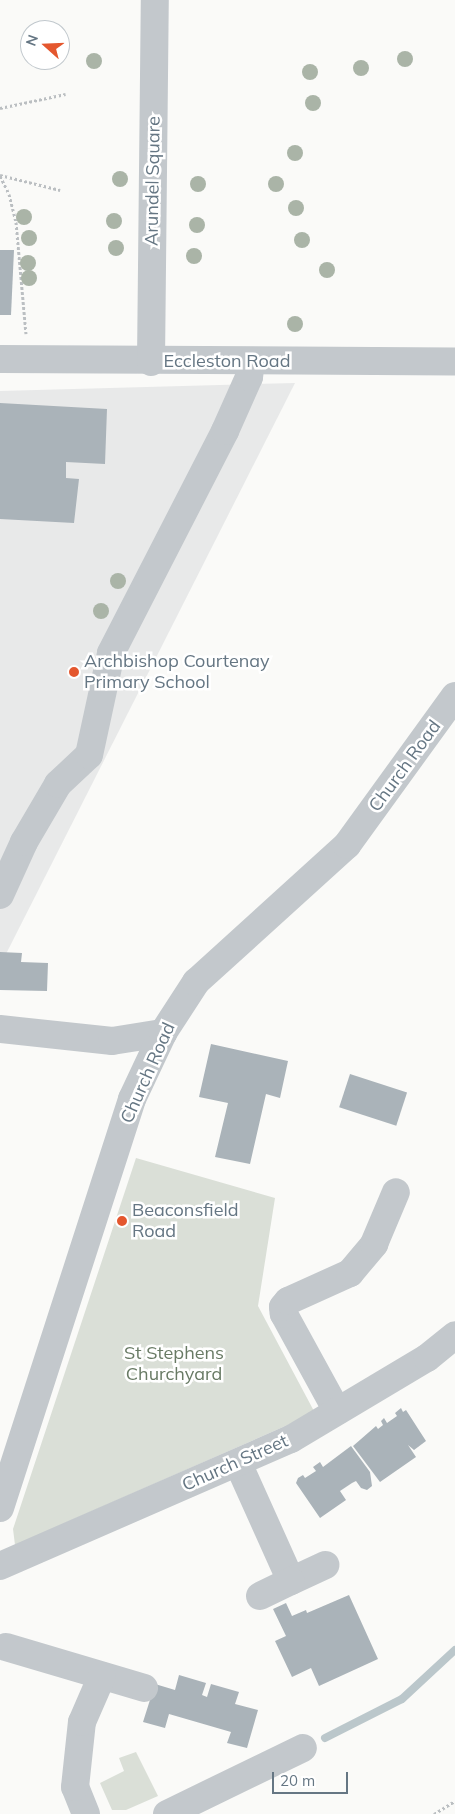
<!DOCTYPE html>
<style>
body{margin:0}
#map{position:relative;width:455px;height:1814px;overflow:hidden;background:#fafaf8;font-family:Mulish,sans-serif}
div>[style]{position:absolute}
.built>*{inset:0;background:#e8e9e9}
.green>*{inset:0;background:#dadfd7}
.stream>*{height:8px;margin:-4px;padding:0 4px;transform-origin:4px;border-radius:4px;background:#bbc7cb}
.building>*{inset:0;background:#aab3b9;transform-origin:0 0}
.path>*{height:3px;margin-top:-1.5px;transform-origin:0;background:repeating-linear-gradient(90deg,#bbbfc2 0 2.5px,transparent 0 5px)}
.minor>*{height:28px;margin:-14px;padding:0 14px;transform-origin:14px;border-radius:14px;background:#c3c8cc}
.trees>*{width:16px;height:16px;margin:-8px;border-radius:50%;background:#aab4a7}
.dots>*{width:14px;height:14px;translate:-50% -50%;box-sizing:border-box;border:2px solid #fff;border-radius:50%}
span{translate:-50% -50%;white-space:nowrap;text-align:center;line-height:1.15;-webkit-text-stroke:5px #fff;paint-order:stroke}
.street-label{font-size:18px;color:#657683}
.poi-label{font-size:18px;color:#657683}
.left{translate:0 -50%;text-align:left}
.park-label{font-size:18px;color:#687a64}
.north{position:absolute;left:20px;top:20px;width:50px;height:50px;box-sizing:border-box;background:#fff;border:1px solid #c1c8cd;border-radius:50%;rotate:290deg;font-size:14px;font-weight:700;line-height:20px;text-align:center;color:#657683}
.north::after{content:'';display:block;margin:auto;width:18px;height:22px;background:#e4572e;clip-path:polygon(50% 0,100% 100%,50% 72%,0 100%)}
.scale{position:absolute;left:272px;top:1772px;width:76px;height:22px;box-sizing:border-box;border:2px solid #657683;border-top:0;padding-left:6px;font-size:15px;line-height:18px;white-space:nowrap;color:#657683;-webkit-text-stroke:4px #fff;paint-order:stroke}
</style>
<div id="map">
<div class="built">
<i style="clip-path:polygon(295px 383px,6px 954px,0 963px,0 391px)"></i>
</div>
<div class="green">
<i style="clip-path:polygon(136px 1158px,275px 1198px,258px 1306px,315px 1413px,15px 1545px,13px 1529px)"></i>
<i style="clip-path:polygon(136px 1752px,158px 1796px,126px 1810px,112px 1810px,100px 1783px,124px 1771px,119px 1758px)"></i>
</div>
<div class="stream">
<i style="left:325px;top:1738px;width:86px;rotate:-26.9deg"></i>
<i style="left:402px;top:1699px;width:72px;rotate:-42.8deg"></i>
</div>
<div class="building">
<i style="clip-path:polygon(0 250px,14px 250px,11px 315px,0 315px)"></i>
<i style="clip-path:polygon(0 403px,107px 409px,105px 464px,66px 462px,66px 478px,79px 479px,74px 523px,0 519px)"></i>
<i style="clip-path:polygon(0 952px,22px 953px,21px 962px,48px 963px,47px 991px,0 990px)"></i>
<i style="clip-path:polygon(211px 1044px,288px 1061px,280px 1098px,266px 1094px,250px 1164px,215px 1157px,228px 1103px,199px 1097px)"></i>
<i style="left:350px;top:1074px;width:60px;height:35px;rotate:18deg"></i>
<i style="clip-path:polygon(401px 1408px,403px 1412px,406px 1410px,426px 1441px,414px 1450px,408px 1445px,416px 1457px,380px 1482px,353px 1446px,376px 1426px,378px 1429px,383px 1425px,381px 1421px,384px 1418px,387px 1423px,397px 1416px,395px 1413px)"></i>
<i style="clip-path:polygon(351px 1446px,370px 1472px,372px 1486px,367px 1490px,361px 1488px,356px 1481px,352px 1483px,340px 1491px,346px 1500px,320px 1518px,296px 1483px,298px 1478px,303px 1475px,305px 1478px,316px 1471px,313px 1467px,320px 1462px,323px 1467px)"></i>
<i style="clip-path:polygon(349px 1595px,378px 1659px,319px 1686px,311px 1668px,292px 1677px,275px 1641px,286px 1636px,273px 1609px,286px 1603px,292px 1616px,306px 1610px,307px 1613px)"></i>
<i style="clip-path:polygon(179px 1675px,206px 1683px,202px 1695px,207px 1697px,211px 1684px,239px 1692px,235px 1704px,258px 1710px,247px 1748px,227px 1743px,231px 1732px,169px 1714px,165px 1728px,143px 1722px,155px 1684px,175px 1690px)"></i>
</div>
<div class="path">
<i style="left:0;top:108px;width:67px;rotate:-12deg"></i>
<i style="left:0;top:175px;width:62px;rotate:14deg"></i>
<i style="left:0;top:176px;width:20px;rotate:63deg"></i>
<i style="left:9px;top:194px;width:29px;rotate:76deg"></i>
<i style="left:16px;top:222px;width:112px;rotate:84.9deg"></i>
<i style="left:434px;top:1814px;width:25px;rotate:-32deg"></i>
</div>
<div class="minor">
<i style="left:0;top:359px;width:455px;rotate:0.3deg"></i>
<i style="left:151px;top:362px;width:362px;rotate:-89.4deg"></i>
<i style="left:0;top:895px;width:58px;rotate:-65.6deg"></i>
<i style="left:24px;top:842px;width:67px;rotate:-59.6deg"></i>
<i style="left:58px;top:784px;width:42px;rotate:-43.1deg"></i>
<i style="left:89px;top:755px;width:104px;rotate:-77.8deg"></i>
<i style="left:111px;top:653px;width:250px;rotate:-62.8deg"></i>
<i style="left:225px;top:431px;width:59px;rotate:-66deg"></i>
<i style="left:249px;top:377px;width:16px;rotate:-83deg"></i>
<i style="left:0;top:1029px;width:113px;rotate:6.1deg"></i>
<i style="left:112px;top:1041px;width:52px;rotate:-8.9deg"></i>
<i style="left:337px;top:1411px;width:111px;rotate:-118.7deg"></i>
<i style="left:284px;top:1314px;width:7px;rotate:-98deg"></i>
<i style="left:283px;top:1307px;width:8px;rotate:-50deg"></i>
<i style="left:288px;top:1301px;width:68px;rotate:-24.3deg"></i>
<i style="left:350px;top:1273px;width:38px;rotate:-50deg"></i>
<i style="left:374px;top:1244px;width:56px;rotate:-67.1deg"></i>
<i style="left:238px;top:1463px;width:129px;rotate:65.8deg"></i>
<i style="left:291px;top:1581px;width:38px;rotate:-25deg"></i>
<i style="left:0;top:1508px;width:430px;rotate:-72.1deg"></i>
<i style="left:132px;top:1099px;width:73px;rotate:-64.8deg"></i>
<i style="left:163px;top:1033px;width:61px;rotate:-57.1deg"></i>
<i style="left:196px;top:982px;width:204px;rotate:-42.2deg"></i>
<i style="left:347px;top:845px;width:184px;rotate:-54.1deg"></i>
<i style="left:0;top:1566px;width:318px;rotate:-23.6deg"></i>
<i style="left:291px;top:1439px;width:158px;rotate:-30.8deg"></i>
<i style="left:427px;top:1358px;width:36px;rotate:-39deg"></i>
<i style="left:260px;top:1596px;width:34px;rotate:-26deg"></i>
<i style="left:6px;top:1647px;width:144px;rotate:16.5deg"></i>
<i style="left:86px;top:1814px;width:29px;rotate:-112deg"></i>
<i style="left:75px;top:1787px;width:65px;rotate:-83.9deg"></i>
<i style="left:82px;top:1722px;width:50px;rotate:-66.5deg"></i>
<i style="left:167px;top:1814px;width:151px;rotate:-25.9deg"></i>
</div>
<div class="trees">
<i style="left:405px;top:59px"></i>
<i style="left:94px;top:61px"></i>
<i style="left:361px;top:68px"></i>
<i style="left:310px;top:72px"></i>
<i style="left:313px;top:103px"></i>
<i style="left:295px;top:153px"></i>
<i style="left:120px;top:179px"></i>
<i style="left:198px;top:184px"></i>
<i style="left:276px;top:184px"></i>
<i style="left:296px;top:208px"></i>
<i style="left:24px;top:217px"></i>
<i style="left:114px;top:221px"></i>
<i style="left:197px;top:225px"></i>
<i style="left:29px;top:238px"></i>
<i style="left:302px;top:240px"></i>
<i style="left:116px;top:248px"></i>
<i style="left:194px;top:256px"></i>
<i style="left:28px;top:263px"></i>
<i style="left:327px;top:270px"></i>
<i style="left:29px;top:278px"></i>
<i style="left:295px;top:324px"></i>
<i style="left:118px;top:581px"></i>
<i style="left:101px;top:611px"></i>
</div>
<div class="dots">
<i style="left:74px;top:672px;background:#e4572e"></i>
<i style="left:122px;top:1221px;background:#e4572e"></i>
</div>
<div class="street-label">
<span style="left:153px;top:181px;rotate:-89deg">Arundel Square</span>
<span style="left:227px;top:361px">Eccleston Road</span>
<span style="left:405px;top:766px;rotate:-54deg">Church Road</span>
<span style="left:148px;top:1073px;rotate:-66deg">Church Road</span>
<span style="left:235px;top:1463px;rotate:-24deg">Church Street</span>
</div>
<div class="poi-label">
<span class="left" style="left:84px;top:672px">Archbishop Courtenay<br>Primary School</span>
<span class="left" style="left:132px;top:1221px">Beaconsfield<br>Road</span>
</div>
<div class="park-label">
<span style="left:174px;top:1364px">St Stephens<br>Churchyard</span>
</div>
<div class="north">N</div>
<div class="scale">20 m</div>
</div>
